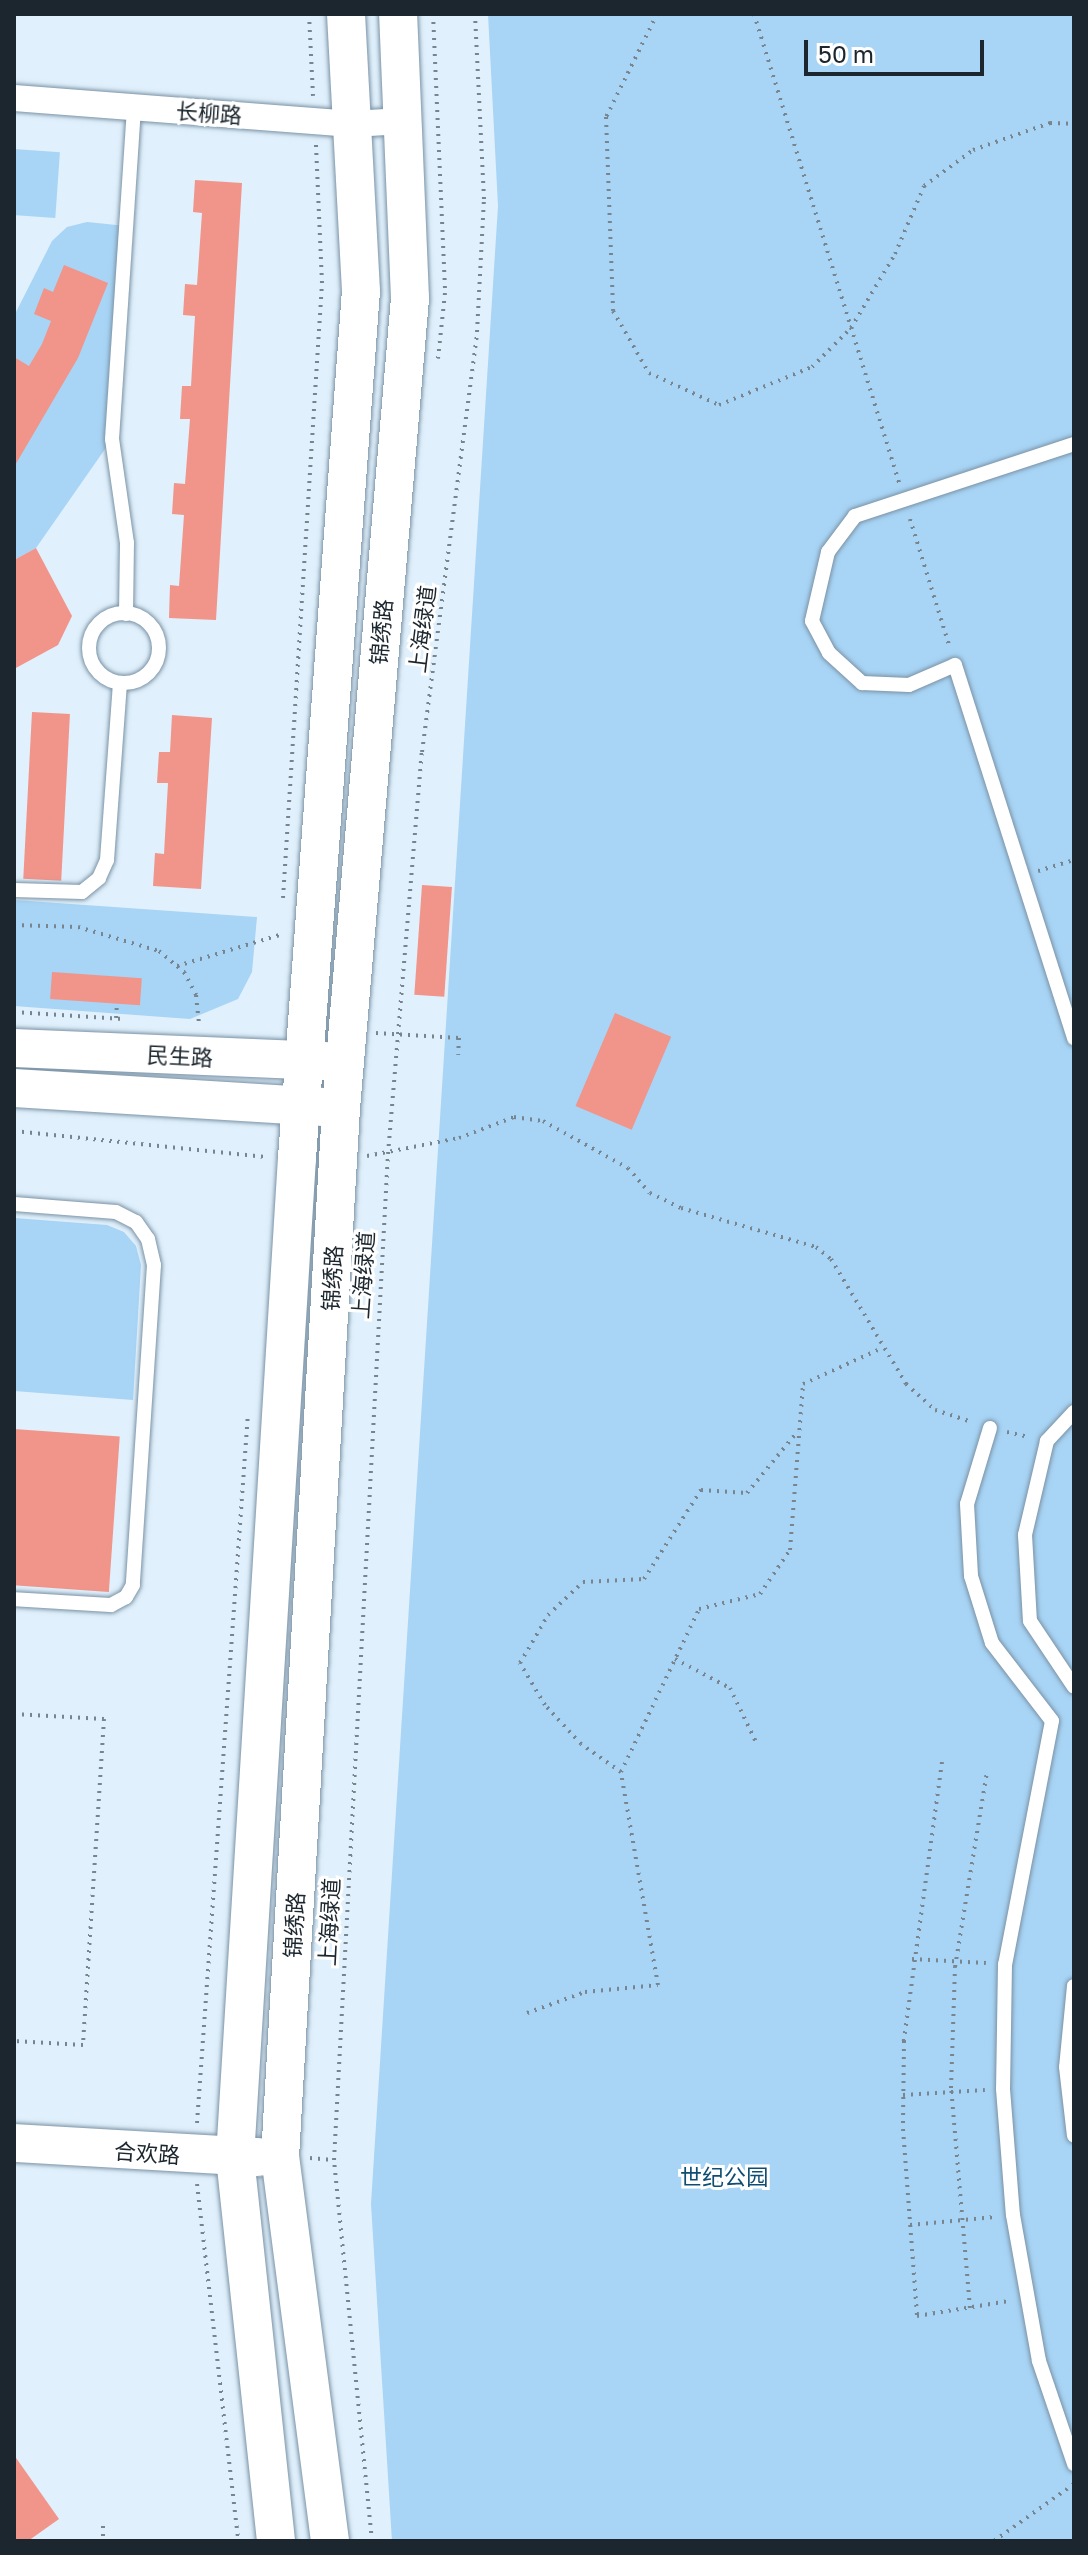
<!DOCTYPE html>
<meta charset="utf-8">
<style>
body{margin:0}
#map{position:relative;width:1088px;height:2555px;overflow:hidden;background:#e0f0fc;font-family:"Golos Text","Noto Sans SC",sans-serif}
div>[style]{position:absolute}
.green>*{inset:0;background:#a8d4f5;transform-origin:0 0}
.building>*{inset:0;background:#f1948a;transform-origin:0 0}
.path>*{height:4px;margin-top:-2px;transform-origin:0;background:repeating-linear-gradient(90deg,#78858f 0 2px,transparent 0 8px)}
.roads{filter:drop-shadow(0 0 2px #7a92a5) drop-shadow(0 0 2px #7a92a5)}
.lane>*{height:14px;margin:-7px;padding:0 7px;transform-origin:7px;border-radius:7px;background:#fff}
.lane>.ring{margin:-7px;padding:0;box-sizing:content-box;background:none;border:14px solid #fff;border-radius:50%}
.street>*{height:26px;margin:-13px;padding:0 13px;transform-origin:13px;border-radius:13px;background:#fff}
.secondary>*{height:38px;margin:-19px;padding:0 19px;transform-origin:19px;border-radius:19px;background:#fff}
span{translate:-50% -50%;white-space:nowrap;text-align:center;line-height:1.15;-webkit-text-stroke:6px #fff;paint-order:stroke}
.street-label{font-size:22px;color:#1c262e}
.park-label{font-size:22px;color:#0e4e73}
.frame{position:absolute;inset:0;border:16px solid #1c262e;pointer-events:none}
.scale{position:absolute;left:804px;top:40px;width:180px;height:36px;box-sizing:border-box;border:4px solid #1c262e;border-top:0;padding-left:10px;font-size:24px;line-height:28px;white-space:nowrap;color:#1c262e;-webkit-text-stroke:6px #fff;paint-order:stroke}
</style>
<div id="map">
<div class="green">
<i style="clip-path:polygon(488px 14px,1074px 14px,1074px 2541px,392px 2541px,371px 2204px,498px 206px)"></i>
<i style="left:14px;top:149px;width:46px;height:66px;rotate:4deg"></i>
<i style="clip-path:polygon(87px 222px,126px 226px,112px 439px,36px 548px,14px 560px,14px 316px,52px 241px,67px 227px)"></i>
<i style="clip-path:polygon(14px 900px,257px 917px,252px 972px,238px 999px,190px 1019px,14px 1006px)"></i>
<i style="clip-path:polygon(14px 1218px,107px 1225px,124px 1232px,136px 1246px,141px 1265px,133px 1400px,14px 1391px)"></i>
</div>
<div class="building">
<i style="clip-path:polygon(195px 180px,242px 183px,216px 620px,169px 618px,170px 585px,179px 586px,184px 515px,172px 514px,174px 483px,185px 484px,190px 419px,180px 419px,182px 386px,191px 386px,195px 316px,183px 315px,185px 284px,197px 285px,202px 213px,193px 212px)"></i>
<i style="clip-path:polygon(64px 265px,108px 283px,78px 358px,14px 467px,14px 357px,29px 366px,42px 344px,51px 321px,34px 314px,44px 288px,53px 292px)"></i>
<i style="clip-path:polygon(36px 548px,72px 616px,58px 645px,14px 669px,14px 560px)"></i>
<i style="left:32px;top:712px;width:38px;height:167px;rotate:3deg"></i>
<i style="clip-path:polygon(172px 715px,212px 718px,201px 889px,153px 886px,155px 853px,164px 854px,168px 783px,157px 783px,159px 752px,170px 752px)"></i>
<i style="left:422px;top:885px;width:30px;height:110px;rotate:4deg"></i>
<i style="left:52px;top:972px;width:90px;height:27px;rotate:4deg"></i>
<i style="left:615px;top:1013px;width:61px;height:101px;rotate:23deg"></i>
<i style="left:14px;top:1429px;width:106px;height:156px;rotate:4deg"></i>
<i style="clip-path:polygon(14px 2455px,59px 2519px,28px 2541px,14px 2541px)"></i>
</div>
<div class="path">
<i style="left:309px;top:14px;width:82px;rotate:87.2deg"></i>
<i style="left:433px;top:14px;width:279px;rotate:87.5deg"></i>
<i style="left:445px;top:293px;width:66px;rotate:96.1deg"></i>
<i style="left:657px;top:14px;width:115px;rotate:116.3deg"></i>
<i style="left:606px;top:117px;width:194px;rotate:87.9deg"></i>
<i style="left:613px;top:311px;width:72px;rotate:59.9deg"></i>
<i style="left:649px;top:373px;width:77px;rotate:24.6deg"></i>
<i style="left:719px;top:405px;width:100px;rotate:-22.2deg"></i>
<i style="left:812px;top:367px;width:55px;rotate:-45deg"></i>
<i style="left:851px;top:328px;width:86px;rotate:-59.3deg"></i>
<i style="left:895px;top:254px;width:74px;rotate:-66.9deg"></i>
<i style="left:924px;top:186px;width:61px;rotate:-36.3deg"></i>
<i style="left:973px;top:150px;width:82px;rotate:-19.3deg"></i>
<i style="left:1050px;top:123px;width:24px;rotate:2deg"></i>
<i style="left:754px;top:14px;width:491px;rotate:72.8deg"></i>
<i style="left:910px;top:519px;width:135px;rotate:72.8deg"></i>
<i style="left:1038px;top:871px;width:38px;rotate:-17deg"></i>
<i style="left:283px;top:898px;width:616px;rotate:-86.37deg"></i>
<i style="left:322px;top:283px;width:139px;rotate:-92.5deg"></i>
<i style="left:14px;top:925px;width:64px;rotate:1.8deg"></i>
<i style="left:78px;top:927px;width:84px;rotate:16.5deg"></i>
<i style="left:159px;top:951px;width:33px;rotate:40deg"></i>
<i style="left:184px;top:972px;width:26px;rotate:62deg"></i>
<i style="left:196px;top:995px;width:29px;rotate:84deg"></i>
<i style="left:177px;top:966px;width:108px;rotate:-16.8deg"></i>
<i style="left:14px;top:1012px;width:109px;rotate:3.7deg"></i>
<i style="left:116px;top:1018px;width:14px;rotate:-86deg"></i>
<i style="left:376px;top:1033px;width:83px;rotate:3.4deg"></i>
<i style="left:459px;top:1038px;width:17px;rotate:93deg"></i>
<i style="left:14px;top:1131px;width:253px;rotate:5.9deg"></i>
<i style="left:367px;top:1156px;width:94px;rotate:-11.1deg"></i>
<i style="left:459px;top:1138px;width:59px;rotate:-20.9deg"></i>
<i style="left:514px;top:1117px;width:29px;rotate:8deg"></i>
<i style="left:543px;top:1121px;width:97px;rotate:28.9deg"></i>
<i style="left:628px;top:1168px;width:33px;rotate:49deg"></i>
<i style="left:650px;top:1193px;width:34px;rotate:26deg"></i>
<i style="left:681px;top:1208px;width:141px;rotate:16.1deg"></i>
<i style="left:816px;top:1247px;width:19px;rotate:39deg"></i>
<i style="left:831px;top:1259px;width:146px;rotate:59deg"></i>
<i style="left:906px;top:1384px;width:39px;rotate:42deg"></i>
<i style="left:935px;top:1410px;width:38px;rotate:18deg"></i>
<i style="left:1007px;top:1432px;width:23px;rotate:13deg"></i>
<i style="left:675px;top:1659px;width:62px;rotate:27.8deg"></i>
<i style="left:730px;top:1688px;width:60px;rotate:64.3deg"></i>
<i style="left:14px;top:1714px;width:90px;rotate:3.2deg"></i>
<i style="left:104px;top:1719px;width:327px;rotate:93.7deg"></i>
<i style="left:83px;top:2045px;width:69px;rotate:-176.7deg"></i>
<i style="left:942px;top:1762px;width:282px;rotate:97.8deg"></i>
<i style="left:904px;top:2041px;width:88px;rotate:90.7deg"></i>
<i style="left:903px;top:2129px;width:188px;rotate:85.7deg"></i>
<i style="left:917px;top:2316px;width:93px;rotate:-9.3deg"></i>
<i style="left:621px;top:1772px;width:49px;rotate:-145deg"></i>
<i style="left:581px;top:1744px;width:53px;rotate:-132.7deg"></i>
<i style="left:545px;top:1705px;width:49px;rotate:-120.8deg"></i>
<i style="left:520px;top:1663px;width:56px;rotate:-59.7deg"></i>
<i style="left:548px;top:1615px;width:48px;rotate:-43.3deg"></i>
<i style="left:583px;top:1582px;width:61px;rotate:-2.8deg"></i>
<i style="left:644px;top:1579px;width:106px;rotate:-57.4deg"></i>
<i style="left:701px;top:1490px;width:46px;rotate:3.7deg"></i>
<i style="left:747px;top:1493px;width:80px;rotate:-50.6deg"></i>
<i style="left:912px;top:1959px;width:74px;rotate:3.1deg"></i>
<i style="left:527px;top:2013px;width:62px;rotate:-19.9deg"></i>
<i style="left:585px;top:1992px;width:73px;rotate:-5.5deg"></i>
<i style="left:658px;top:1985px;width:216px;rotate:-99.9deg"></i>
<i style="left:621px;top:1772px;width:181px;rotate:-64.4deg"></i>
<i style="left:699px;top:1609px;width:63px;rotate:-13.8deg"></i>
<i style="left:760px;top:1594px;width:53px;rotate:-55.7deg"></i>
<i style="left:790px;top:1550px;width:167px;rotate:-85.5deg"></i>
<i style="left:803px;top:1384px;width:85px;rotate:-24.4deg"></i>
<i style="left:903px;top:2095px;width:82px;rotate:-3.5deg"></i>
<i style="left:197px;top:2123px;width:711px;rotate:-85.89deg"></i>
<i style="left:310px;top:2158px;width:23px;rotate:5deg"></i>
<i style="left:197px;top:2184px;width:359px;rotate:83.4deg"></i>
<i style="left:910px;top:2225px;width:85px;rotate:-5.4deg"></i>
<i style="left:970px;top:2308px;width:221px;rotate:-94.9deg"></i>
<i style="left:951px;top:2088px;width:121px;rotate:-88.1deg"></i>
<i style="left:955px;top:1967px;width:198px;rotate:-80.7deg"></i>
<i style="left:103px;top:2526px;width:15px;rotate:90deg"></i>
<i style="left:372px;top:2541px;width:383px;rotate:-95.7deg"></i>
<i style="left:334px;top:2160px;width:1007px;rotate:-86.93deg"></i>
<i style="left:388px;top:1154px;width:403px;rotate:-85.2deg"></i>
<i style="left:422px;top:752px;width:424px;rotate:-82.5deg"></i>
<i style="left:477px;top:332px;width:133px;rotate:-87deg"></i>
<i style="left:484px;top:199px;width:185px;rotate:-92.8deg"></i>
<i style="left:994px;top:2541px;width:98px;rotate:-35.5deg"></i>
</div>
<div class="roads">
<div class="lane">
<i style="left:1074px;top:444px;width:231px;rotate:161.8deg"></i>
<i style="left:855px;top:516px;width:45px;rotate:126.9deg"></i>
<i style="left:828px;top:552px;width:71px;rotate:103.1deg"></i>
<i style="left:812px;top:621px;width:36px;rotate:62deg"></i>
<i style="left:829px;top:653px;width:45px;rotate:42.3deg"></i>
<i style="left:862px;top:683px;width:47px;rotate:2.4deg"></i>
<i style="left:909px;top:685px;width:50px;rotate:-23.5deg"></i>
<i style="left:955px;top:665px;width:392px;rotate:72.3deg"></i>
<i class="ring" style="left:89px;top:613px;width:56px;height:56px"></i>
<i style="left:126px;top:614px;width:71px;rotate:-89.2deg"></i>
<i style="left:127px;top:543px;width:105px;rotate:-98.2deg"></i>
<i style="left:112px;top:439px;width:333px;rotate:-86.2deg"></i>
<i style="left:14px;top:890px;width:68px;rotate:1.7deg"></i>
<i style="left:82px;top:892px;width:22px;rotate:-39deg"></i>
<i style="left:99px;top:878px;width:20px;rotate:-66deg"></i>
<i style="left:107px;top:860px;width:177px;rotate:-85.8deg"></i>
<i style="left:14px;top:1204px;width:102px;rotate:4.5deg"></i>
<i style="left:116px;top:1212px;width:22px;rotate:27deg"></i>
<i style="left:136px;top:1222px;width:21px;rotate:55deg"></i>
<i style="left:148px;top:1239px;width:27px;rotate:77deg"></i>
<i style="left:154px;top:1265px;width:321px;rotate:93.8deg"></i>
<i style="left:133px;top:1585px;width:14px;rotate:120deg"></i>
<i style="left:126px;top:1597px;width:17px;rotate:152deg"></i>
<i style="left:111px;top:1605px;width:97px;rotate:-176.5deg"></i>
<i style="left:1074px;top:1412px;width:40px;rotate:133deg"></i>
<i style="left:1047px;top:1441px;width:97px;rotate:103.2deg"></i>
<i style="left:1025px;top:1535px;width:86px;rotate:86.7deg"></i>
<i style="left:1030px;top:1621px;width:79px;rotate:56.3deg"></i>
<i style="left:990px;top:1428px;width:79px;rotate:106.8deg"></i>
<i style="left:967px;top:1504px;width:72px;rotate:86.8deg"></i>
<i style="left:971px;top:1576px;width:70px;rotate:72.6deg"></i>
<i style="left:992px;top:1643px;width:98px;rotate:52.4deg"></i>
<i style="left:1052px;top:1721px;width:248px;rotate:100.9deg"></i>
<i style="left:1005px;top:1964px;width:125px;rotate:90.9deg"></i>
<i style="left:1003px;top:2089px;width:126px;rotate:85.5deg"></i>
<i style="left:1013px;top:2215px;width:148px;rotate:79.9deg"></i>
<i style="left:1039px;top:2361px;width:109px;rotate:71.2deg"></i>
<i style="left:1074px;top:1986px;width:81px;rotate:95.6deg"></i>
<i style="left:1066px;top:2067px;width:69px;rotate:83.4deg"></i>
</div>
<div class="street">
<i style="left:14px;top:98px;width:339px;rotate:4.4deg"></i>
<i style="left:352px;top:124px;width:51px;rotate:-3.4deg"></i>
</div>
<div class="secondary">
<i style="left:14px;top:1048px;width:316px;rotate:2.4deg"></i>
<i style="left:14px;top:1088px;width:314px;rotate:3.5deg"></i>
<i style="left:14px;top:2143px;width:245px;rotate:3.3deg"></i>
<i style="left:276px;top:2541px;width:386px;rotate:-96.1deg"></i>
<i style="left:235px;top:2157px;width:1001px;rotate:-86.45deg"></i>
<i style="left:297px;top:1158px;width:869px;rotate:-85.78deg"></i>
<i style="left:361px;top:291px;width:277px;rotate:-93.1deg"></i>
<i style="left:330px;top:2541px;width:387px;rotate:-97.4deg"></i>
<i style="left:280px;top:2157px;width:1051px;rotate:-86.67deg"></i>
<i style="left:341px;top:1108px;width:813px;rotate:-85.13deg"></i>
<i style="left:410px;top:298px;width:284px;rotate:-92.4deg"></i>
</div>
</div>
<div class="street-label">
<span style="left:209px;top:113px;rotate:4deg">长柳路</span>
<span style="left:422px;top:629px;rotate:-83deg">上海绿道</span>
<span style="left:381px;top:632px;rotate:-85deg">锦绣路</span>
<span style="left:180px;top:1056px;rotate:3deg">民生路</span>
<span style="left:363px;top:1275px;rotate:-86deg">上海绿道</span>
<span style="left:332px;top:1278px;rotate:-87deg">锦绣路</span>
<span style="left:329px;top:1922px;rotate:-87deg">上海绿道</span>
<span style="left:294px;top:1925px;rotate:-87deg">锦绣路</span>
<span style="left:147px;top:2153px;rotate:4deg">合欢路</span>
</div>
<div class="park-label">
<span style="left:724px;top:2177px">世纪公园</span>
</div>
<div class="frame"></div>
<div class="scale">50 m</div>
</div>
